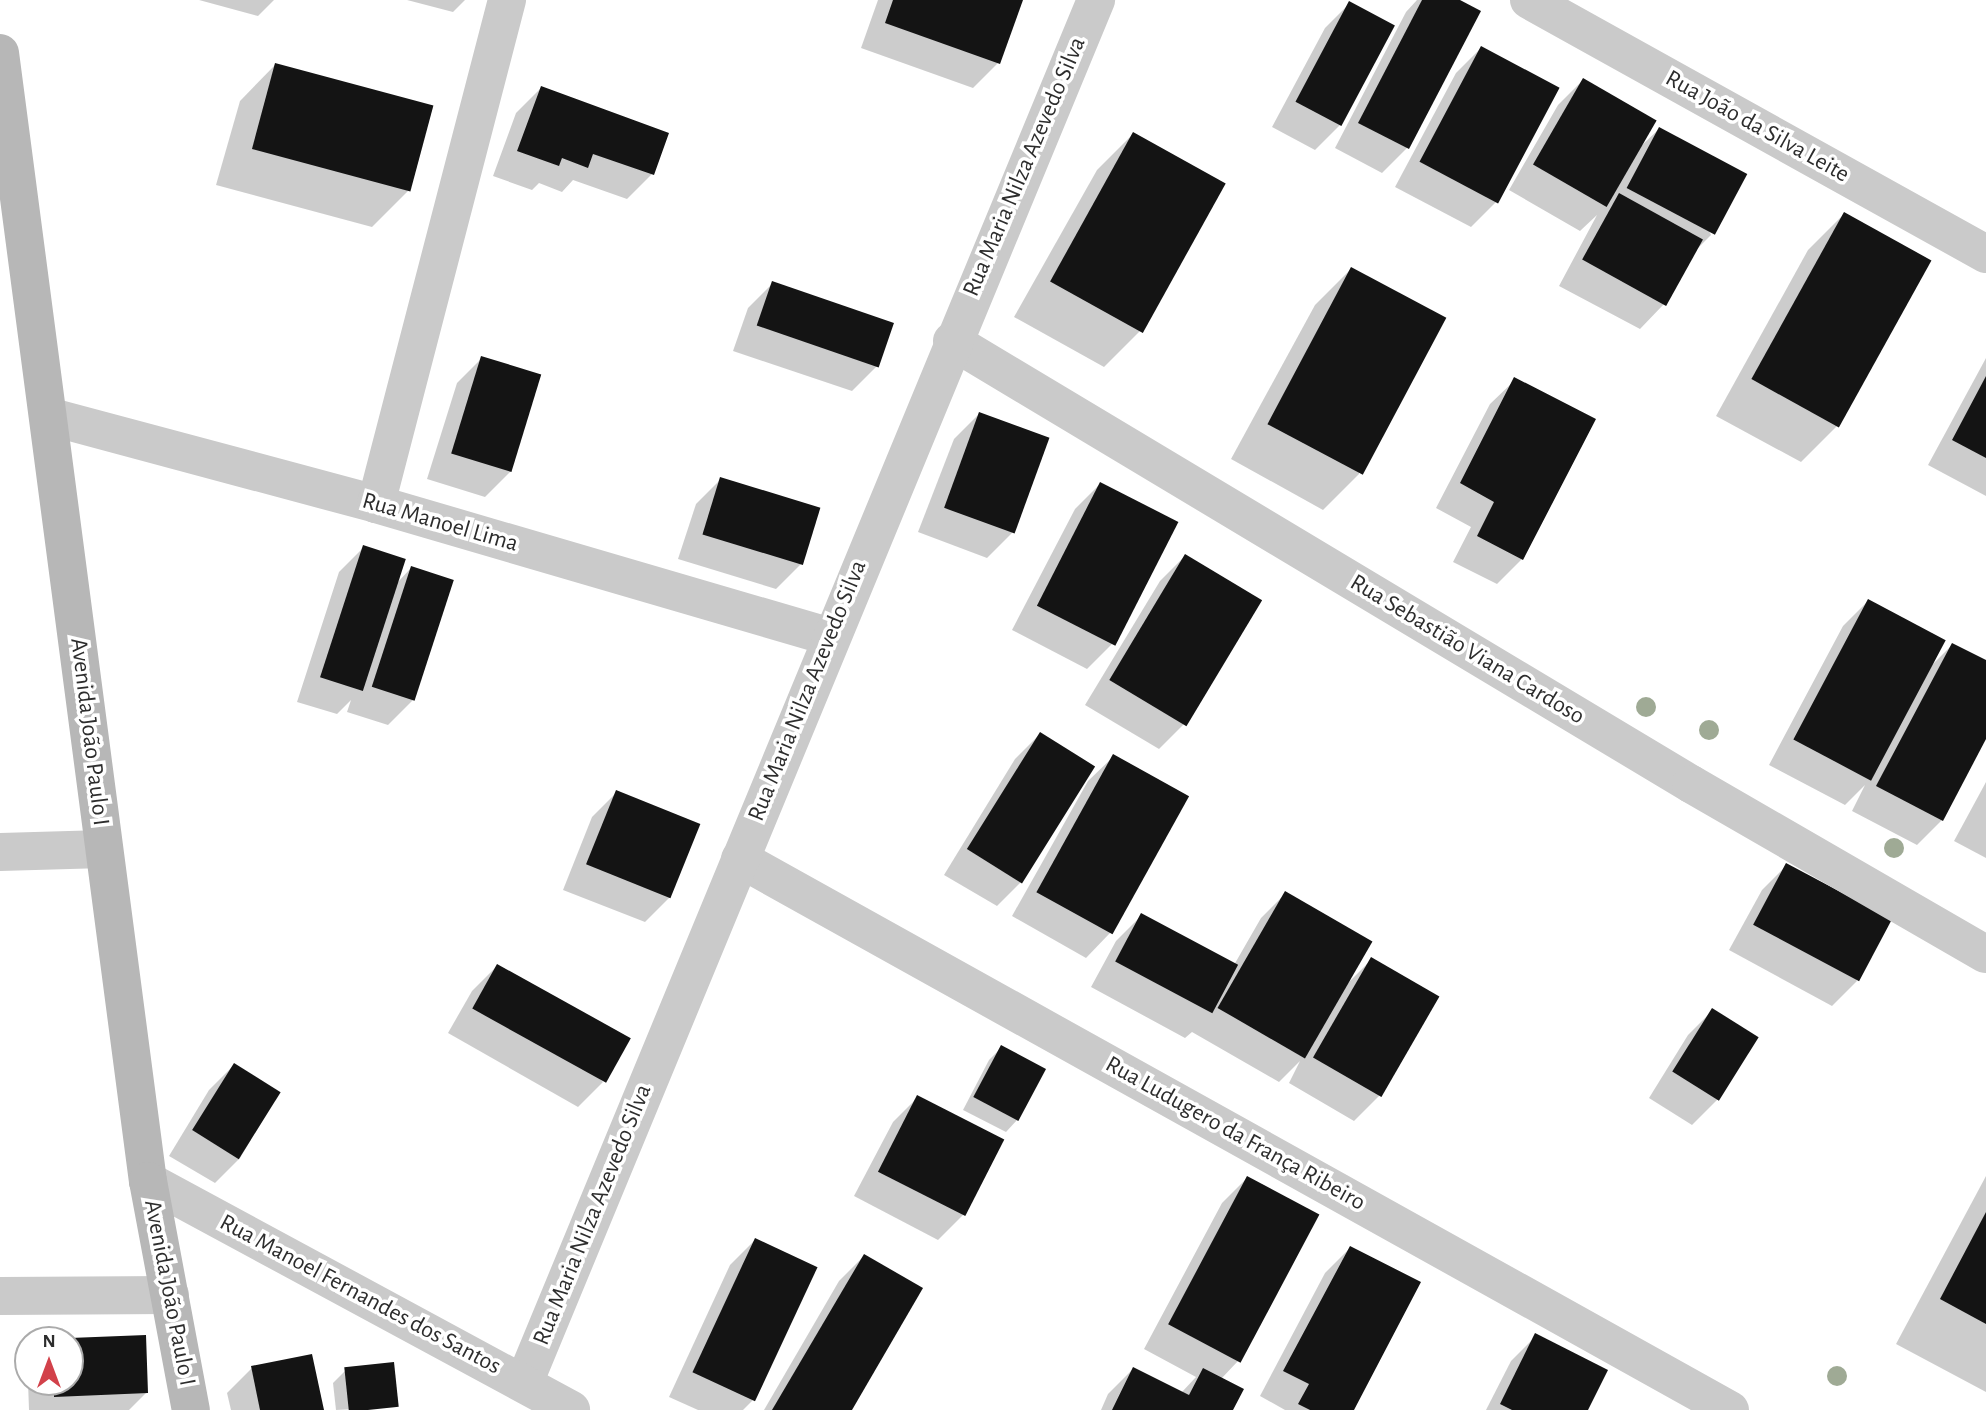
<!DOCTYPE html>
<meta charset="utf-8">
<style>
body{margin:0}
#map{position:relative;width:1986px;height:1410px;overflow:hidden;background:#fff;font-family:"Alegreya Sans",sans-serif}
div>[style]{position:absolute}
.shadow>*{inset:0;background:#0003}
.building>*{inset:0;background:#141414;transform-origin:0 0}
.minor>*{height:38px;margin:-19px;padding:0 19px;transform-origin:19px;border-radius:19px;background:#cacaca}
.tertiary>*{height:38px;margin:-19px;padding:0 19px;transform-origin:19px;border-radius:19px;background:#cacaca}
.secondary>*{height:38px;margin:-19px;padding:0 19px;transform-origin:19px;border-radius:19px;background:#b7b7b7}
.trees>*{width:20px;height:20px;margin:-10px;border-radius:50%;background:#9faa95}
span{translate:-50% -50%;white-space:nowrap;text-align:center;line-height:1.15;-webkit-text-stroke:7px #fff;paint-order:stroke}
.street-label{font-size:24px;color:#2d2d2d}
.north{position:absolute;left:14px;top:1326px;width:70px;height:70px;box-sizing:border-box;background:#fff;border:2px solid #ababab;border-radius:50%;rotate:0deg;font-size:19px;font-weight:700;line-height:28px;text-align:center;color:#2d2d2d}
.north::after{content:'';display:block;margin:auto;width:24px;height:32px;background:#d2414a;clip-path:polygon(50% 0,100% 100%,50% 72%,0 100%)}
</style>
<div id="map">
<div class="shadow">
<i style="clip-path:polygon(199px 0,274px 0,258px 16px)"></i>
<i style="clip-path:polygon(407px 0,465px 0,453px 12px)"></i>
<i style="clip-path:polygon(878px 0,1021px 0,998px 63px,973px 88px,861px 48px)"></i>
<i style="clip-path:polygon(1417px 0,1456px 0,1478px 11px,1407px 148px,1382px 173px,1335px 148px,1406px 12px)"></i>
<i style="clip-path:polygon(1350px 3px,1340px 125px,1315px 150px,1272px 127px,1325px 28px)"></i>
<i style="clip-path:polygon(1481px 48px,1557px 89px,1496px 202px,1471px 227px,1395px 187px,1456px 73px)"></i>
<i style="clip-path:polygon(275px 65px,408px 191px,372px 227px,216px 185px,240px 101px)"></i>
<i style="clip-path:polygon(1583px 80px,1640px 147px,1659px 129px,1711px 235px,1694px 252px,1664px 304px,1640px 329px,1559px 286px,1597px 215px,1580px 231px,1509px 190px,1558px 105px)"></i>
<i style="clip-path:polygon(541px 88px,652px 174px,627px 199px,573px 180px,562px 192px,539px 183px,532px 190px,493px 176px,516px 113px)"></i>
<i style="clip-path:polygon(1133px 134px,1223px 184px,1140px 331px,1104px 367px,1014px 317px,1097px 170px)"></i>
<i style="clip-path:polygon(1844px 214px,1837px 426px,1801px 462px,1716px 416px,1808px 250px)"></i>
<i style="clip-path:polygon(1351px 269px,1359px 474px,1323px 510px,1231px 459px,1315px 305px)"></i>
<i style="clip-path:polygon(773px 283px,877px 366px,852px 391px,733px 351px,748px 308px)"></i>
<i style="clip-path:polygon(482px 358px,510px 472px,485px 497px,427px 479px,457px 383px)"></i>
<i style="clip-path:polygon(1986px 358px,1986px 496px,1928px 465px)"></i>
<i style="clip-path:polygon(1515px 380px,1522px 559px,1497px 584px,1453px 562px,1471px 527px,1436px 508px,1490px 404px)"></i>
<i style="clip-path:polygon(979px 414px,1012px 533px,987px 558px,918px 532px,954px 439px)"></i>
<i style="clip-path:polygon(721px 479px,801px 564px,776px 589px,678px 559px,696px 504px)"></i>
<i style="clip-path:polygon(1100px 484px,1112px 644px,1087px 669px,1012px 630px,1075px 509px)"></i>
<i style="clip-path:polygon(364px 547px,397px 583px,411px 568px,413px 700px,388px 725px,347px 712px,351px 700px,337px 714px,297px 702px,339px 572px)"></i>
<i style="clip-path:polygon(1185px 556px,1259px 602px,1184px 724px,1159px 749px,1085px 705px,1160px 581px)"></i>
<i style="clip-path:polygon(1868px 601px,1932px 665px,1952px 645px,1986px 662px,1986px 735px,1942px 820px,1917px 845px,1852px 811px,1865px 785px,1845px 805px,1769px 765px,1843px 626px)"></i>
<i style="clip-path:polygon(1040px 734px,1022px 881px,997px 906px,944px 875px,1015px 759px)"></i>
<i style="clip-path:polygon(1113px 757px,1110px 933px,1086px 958px,1012px 916px,1088px 781px)"></i>
<i style="clip-path:polygon(1986px 782px,1986px 858px,1954px 841px)"></i>
<i style="clip-path:polygon(617px 792px,698px 825px,670px 897px,645px 922px,563px 890px,592px 817px)"></i>
<i style="clip-path:polygon(1787px 865px,1857px 981px,1832px 1006px,1729px 950px,1762px 890px)"></i>
<i style="clip-path:polygon(1286px 893px,1348px 983px,1371px 960px,1379px 1096px,1354px 1121px,1289px 1083px,1300px 1061px,1279px 1082px,1192px 1032px,1185px 1038px,1091px 987px,1116px 941px,1141px 916px,1234px 965px,1261px 918px)"></i>
<i style="clip-path:polygon(497px 966px,603px 1082px,578px 1107px,448px 1033px,472px 991px)"></i>
<i style="clip-path:polygon(1713px 1010px,1757px 1037px,1717px 1100px,1692px 1125px,1649px 1098px,1688px 1035px)"></i>
<i style="clip-path:polygon(1002px 1047px,1018px 1119px,1006px 1132px,963px 1110px,989px 1060px)"></i>
<i style="clip-path:polygon(234px 1065px,279px 1093px,240px 1158px,215px 1183px,169px 1156px,209px 1090px)"></i>
<i style="clip-path:polygon(918px 1097px,963px 1215px,938px 1240px,854px 1196px,893px 1122px)"></i>
<i style="clip-path:polygon(1986px 1176px,1986px 1392px,1896px 1344px)"></i>
<i style="clip-path:polygon(1247px 1178px,1317px 1215px,1238px 1361px,1221px 1379px,1231px 1410px,1101px 1410px,1108px 1394px,1133px 1369px,1181px 1393px,1196px 1377px,1144px 1349px,1222px 1203px)"></i>
<i style="clip-path:polygon(755px 1240px,754px 1399px,743px 1410px,698px 1410px,669px 1397px,730px 1265px)"></i>
<i style="clip-path:polygon(1350px 1248px,1352px 1410px,1285px 1410px,1260px 1396px,1325px 1273px)"></i>
<i style="clip-path:polygon(864px 1256px,850px 1410px,764px 1410px,839px 1281px)"></i>
<i style="clip-path:polygon(1536px 1336px,1586px 1410px,1486px 1410px,1511px 1361px)"></i>
<i style="clip-path:polygon(70px 1340px,146px 1393px,129px 1410px,29px 1410px,28px 1382px,70px 1382px)"></i>
<i style="clip-path:polygon(252px 1368px,322px 1410px,231px 1410px,227px 1393px)"></i>
<i style="clip-path:polygon(345px 1371px,397px 1407px,336px 1410px,333px 1383px)"></i>
</div>
<div class="building">
<i style="clip-path:polygon(893px 0,1023px 0,1000px 64px,885px 23px)"></i>
<i style="clip-path:polygon(1422px 0,1460px 0,1481px 11px,1409px 149px,1358px 123px)"></i>
<i style="left:1349px;top:1px;width:52px;height:114px;rotate:28deg"></i>
<i style="left:1481px;top:46px;width:89px;height:131px;rotate:28deg"></i>
<i style="left:275px;top:63px;width:164px;height:89px;rotate:15deg"></i>
<i style="left:1583px;top:78px;width:85px;height:100px;rotate:30deg"></i>
<i style="clip-path:polygon(541px 86px,669px 133px,654px 175px,593px 154px,588px 168px,562px 158px,559px 166px,517px 151px)"></i>
<i style="left:1659px;top:127px;width:100px;height:69px;rotate:28deg"></i>
<i style="left:1133px;top:132px;width:106px;height:171px;rotate:29deg"></i>
<i style="left:1619px;top:193px;width:96px;height:76px;rotate:29deg"></i>
<i style="left:1844px;top:212px;width:100px;height:191px;rotate:29deg"></i>
<i style="left:1351px;top:267px;width:108px;height:178px;rotate:28deg"></i>
<i style="left:772px;top:281px;width:129px;height:47px;rotate:19deg"></i>
<i style="left:481px;top:356px;width:63px;height:102px;rotate:17deg"></i>
<i style="clip-path:polygon(1986px 376px,1986px 458px,1952px 440px)"></i>
<i style="clip-path:polygon(1514px 377px,1596px 419px,1523px 560px,1477px 536px,1494px 502px,1460px 483px)"></i>
<i style="left:979px;top:412px;width:75px;height:102px;rotate:20deg"></i>
<i style="left:720px;top:477px;width:105px;height:60px;rotate:17deg"></i>
<i style="left:1100px;top:482px;width:88px;height:139px;rotate:27deg"></i>
<i style="left:363px;top:545px;width:45px;height:139px;rotate:18deg"></i>
<i style="left:1185px;top:554px;width:90px;height:147px;rotate:31deg"></i>
<i style="left:411px;top:566px;width:45px;height:127px;rotate:18deg"></i>
<i style="left:1868px;top:599px;width:88px;height:159px;rotate:28deg"></i>
<i style="clip-path:polygon(1952px 643px,1986px 660px,1986px 739px,1943px 821px,1876px 786px)"></i>
<i style="left:1040px;top:732px;width:65px;height:138px;rotate:32deg"></i>
<i style="left:1113px;top:754px;width:87px;height:158px;rotate:29deg"></i>
<i style="left:616px;top:790px;width:91px;height:80px;rotate:22deg"></i>
<i style="left:1786px;top:863px;width:120px;height:70px;rotate:28deg"></i>
<i style="left:1285px;top:891px;width:101px;height:135px;rotate:30deg"></i>
<i style="left:1141px;top:913px;width:110px;height:55px;rotate:28deg"></i>
<i style="left:1371px;top:957px;width:79px;height:116px;rotate:30deg"></i>
<i style="left:497px;top:964px;width:153px;height:51px;rotate:29deg"></i>
<i style="left:1712px;top:1008px;width:55px;height:75px;rotate:32deg"></i>
<i style="left:1001px;top:1045px;width:51px;height:59px;rotate:28deg"></i>
<i style="left:234px;top:1063px;width:55px;height:79px;rotate:32deg"></i>
<i style="left:917px;top:1095px;width:98px;height:86px;rotate:27deg"></i>
<i style="left:1247px;top:1176px;width:82px;height:168px;rotate:28deg"></i>
<i style="clip-path:polygon(1986px 1212px,1986px 1324px,1940px 1299px)"></i>
<i style="left:755px;top:1238px;width:69px;height:148px;rotate:25deg"></i>
<i style="clip-path:polygon(1350px 1246px,1421px 1282px,1354px 1410px,1310px 1410px,1298px 1404px,1309px 1384px,1283px 1371px)"></i>
<i style="clip-path:polygon(864px 1254px,923px 1288px,852px 1410px,772px 1410px)"></i>
<i style="clip-path:polygon(1535px 1333px,1608px 1370px,1588px 1410px,1512px 1410px,1500px 1404px)"></i>
<i style="clip-path:polygon(146px 1335px,148px 1393px,54px 1397px,54px 1382px,70px 1382px,70px 1338px)"></i>
<i style="clip-path:polygon(312px 1354px,324px 1410px,260px 1410px,251px 1366px)"></i>
<i style="left:394px;top:1362px;width:45px;height:50px;rotate:84deg"></i>
<i style="clip-path:polygon(1133px 1367px,1189px 1395px,1203px 1368px,1244px 1389px,1233px 1410px,1112px 1410px)"></i>
</div>
<div class="minor">
<i style="left:1529px;top:0;width:523px;rotate:29.07deg"></i>
<i style="left:952px;top:341px;width:862px;rotate:30.94deg"></i>
<i style="left:1691px;top:784px;width:340px;rotate:30deg"></i>
<i style="left:48px;top:416px;width:340px;rotate:15deg"></i>
<i style="left:376px;top:504px;width:473px;rotate:16.3deg"></i>
<i style="left:376px;top:504px;width:521px;rotate:-75.43deg"></i>
<i style="left:0;top:852px;width:104px;rotate:-1.7deg"></i>
<i style="left:740px;top:859px;width:1133px;rotate:29.1deg"></i>
<i style="left:0;top:1296px;width:170px;rotate:-0.3deg"></i>
<i style="left:524px;top:1383px;width:1497px;rotate:-67.53deg"></i>
</div>
<div class="tertiary">
<i style="left:148px;top:1181px;width:481px;rotate:28.4deg"></i>
</div>
<div class="secondary">
<i style="left:0;top:53px;width:1138px;rotate:82.53deg"></i>
<i style="left:148px;top:1181px;width:233px;rotate:79.4deg"></i>
</div>
<div class="trees">
<i style="left:1646px;top:707px"></i>
<i style="left:1709px;top:730px"></i>
<i style="left:1894px;top:848px"></i>
<i style="left:1837px;top:1376px"></i>
</div>
<div class="street-label">
<span style="left:1757px;top:127px;rotate:29deg">Rua João da Silva Leite</span>
<span style="left:1025px;top:167px;rotate:-67deg">Rua Maria Nilza Azevedo Silva</span>
<span style="left:440px;top:523px;rotate:16deg">Rua Manoel Lima</span>
<span style="left:1467px;top:650px;rotate:31deg">Rua Sebastião Viana Cardoso</span>
<span style="left:808px;top:691px;rotate:-68deg">Rua Maria Nilza Azevedo Silva</span>
<span style="left:89px;top:732px;rotate:83deg">Avenida João Paulo I</span>
<span style="left:1235px;top:1134px;rotate:29deg">Rua Ludugero da França Ribeiro</span>
<span style="left:593px;top:1215px;rotate:-68deg">Rua Maria Nilza Azevedo Silva</span>
<span style="left:169px;top:1293px;rotate:79deg">Avenida João Paulo I</span>
<span style="left:360px;top:1295px;rotate:28deg">Rua Manoel Fernandes dos Santos</span>
</div>
<div class="north">N</div>
</div>
